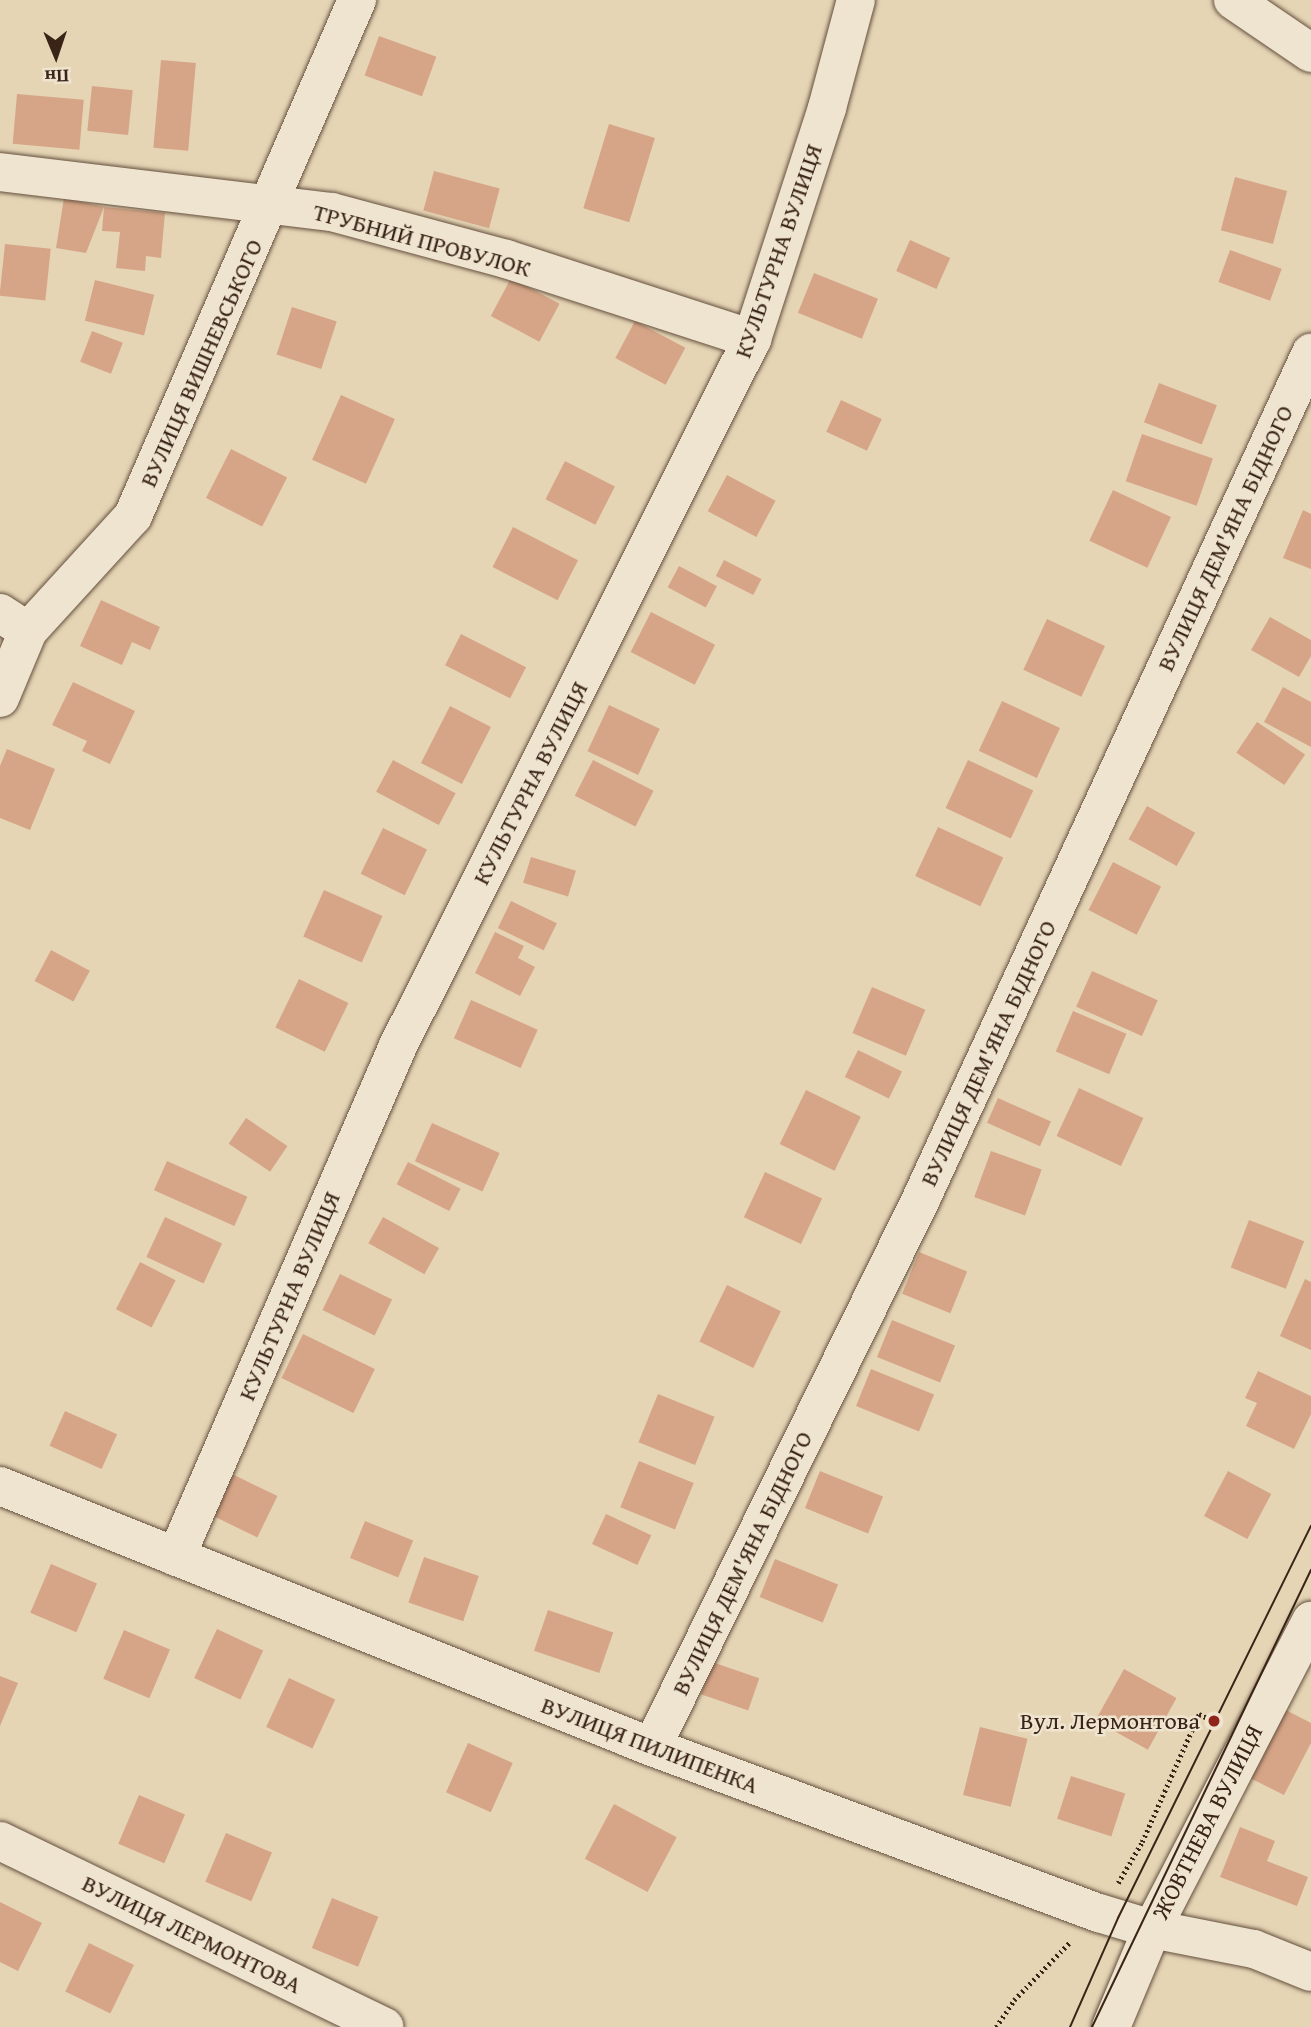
<!DOCTYPE html>
<meta charset="utf-8">
<style>
body{margin:0}
#map{position:relative;width:1311px;height:2027px;overflow:hidden;background:#e5d5b5;font-family:"Gentium Book Plus",serif}
div>[style]{position:absolute}
.building>*{inset:0;background:#d6a587;transform-origin:0 0}
.path>*{height:4.5px;margin-top:-2.25px;transform-origin:0;background:repeating-linear-gradient(90deg,#3a2417 0 2px,transparent 0 5.5px)}
.roads{filter:drop-shadow(0 0 2px #65503e) drop-shadow(0 0 2px #65503e)}
.street>*{height:38px;margin:-19px;padding:0 19px;transform-origin:19px;border-radius:19px;background:#eee4cf}
.tram>*{height:2px;margin:-1px;padding:0 1px;transform-origin:1px;border-radius:1px;background:#3a2417}
.dots>*{width:19px;height:19px;translate:-50% -50%;box-sizing:border-box;border:4px solid #eee4cf;border-radius:50%}
span{translate:-50% -50%;white-space:nowrap;text-align:center;line-height:1.15;-webkit-text-stroke:5px #eee4cf;paint-order:stroke}
.street-label{font-size:24px;color:#3a2417}
.poi-label{font-size:24px;color:#3a2417}
.right{translate:-100% -50%;text-align:right}
.north{position:absolute;left:21px;top:21px;width:70px;height:70px;-webkit-text-stroke:5px #eee4cf;paint-order:stroke;rotate:178deg;font-size:19px;font-weight:700;line-height:28px;text-align:center;color:#3a2417}
.north::after{content:'';display:block;margin:auto;width:24px;height:32px;background:#3a2417;clip-path:polygon(50% 0,100% 100%,50% 72%,0 100%)}
</style>
<div id="map">
<div class="building">
<i style="left:379px;top:36px;width:61px;height:42px;rotate:20deg"></i>
<i style="left:161px;top:60px;width:35px;height:88px;rotate:5deg"></i>
<i style="left:92px;top:86px;width:41px;height:45px;rotate:6deg"></i>
<i style="left:17px;top:94px;width:67px;height:50px;rotate:5deg"></i>
<i style="left:609px;top:124px;width:48px;height:88px;rotate:17deg"></i>
<i style="left:434px;top:171px;width:68px;height:41px;rotate:15deg"></i>
<i style="left:1235px;top:177px;width:54px;height:55px;rotate:15deg"></i>
<i style="clip-path:polygon(64px 198px,104px 207px,86px 253px,56px 248px)"></i>
<i style="clip-path:polygon(104px 207px,165px 213px,161px 258px,146px 256px,145px 271px,116px 268px,120px 232px,102px 231px)"></i>
<i style="left:910px;top:240px;width:44px;height:34px;rotate:24deg"></i>
<i style="left:5px;top:244px;width:46px;height:52px;rotate:6deg"></i>
<i style="left:1230px;top:250px;width:55px;height:34px;rotate:20deg"></i>
<i style="left:814px;top:273px;width:69px;height:43px;rotate:22deg"></i>
<i style="left:511px;top:278px;width:55px;height:43px;rotate:28deg"></i>
<i style="left:95px;top:280px;width:61px;height:42px;rotate:14deg"></i>
<i style="left:292px;top:307px;width:47px;height:50px;rotate:18deg"></i>
<i style="left:635px;top:321px;width:57px;height:42px;rotate:28deg"></i>
<i style="left:92px;top:331px;width:33px;height:33px;rotate:21deg"></i>
<i style="left:1159px;top:383px;width:62px;height:42px;rotate:21deg"></i>
<i style="left:341px;top:395px;width:59px;height:71px;rotate:24deg"></i>
<i style="left:841px;top:400px;width:45px;height:35px;rotate:25deg"></i>
<i style="left:1142px;top:434px;width:75px;height:50px;rotate:19deg"></i>
<i style="left:231px;top:449px;width:63px;height:55px;rotate:27deg"></i>
<i style="left:565px;top:461px;width:56px;height:43px;rotate:27deg"></i>
<i style="left:727px;top:475px;width:55px;height:41px;rotate:28deg"></i>
<i style="left:1113px;top:490px;width:64px;height:56px;rotate:25deg"></i>
<i style="clip-path:polygon(1303px 510px,1311px 514px,1311px 569px,1283px 558px)"></i>
<i style="left:513px;top:527px;width:73px;height:45px;rotate:27deg"></i>
<i style="left:724px;top:560px;width:42px;height:18px;rotate:27deg"></i>
<i style="left:679px;top:566px;width:43px;height:24px;rotate:28deg"></i>
<i style="clip-path:polygon(101px 600px,160px 627px,150px 650px,132px 642px,122px 665px,80px 646px)"></i>
<i style="left:651px;top:612px;width:72px;height:45px;rotate:27deg"></i>
<i style="clip-path:polygon(1270px 617px,1311px 640px,1311px 656px,1299px 677px,1251px 650px)"></i>
<i style="left:1047px;top:619px;width:64px;height:56px;rotate:25deg"></i>
<i style="left:461px;top:634px;width:73px;height:35px;rotate:27deg"></i>
<i style="clip-path:polygon(73px 682px,135px 711px,110px 764px,82px 751px,87px 741px,52px 725px)"></i>
<i style="clip-path:polygon(1283px 687px,1311px 702px,1311px 747px,1264px 722px)"></i>
<i style="left:1002px;top:701px;width:64px;height:55px;rotate:25deg"></i>
<i style="left:609px;top:705px;width:56px;height:51px;rotate:25deg"></i>
<i style="left:450px;top:706px;width:46px;height:64px;rotate:27deg"></i>
<i style="left:1257px;top:722px;width:58px;height:37px;rotate:34deg"></i>
<i style="clip-path:polygon(7px 749px,55px 769px,30px 830px,0 818px,0 766px)"></i>
<i style="left:393px;top:760px;width:71px;height:36px;rotate:28deg"></i>
<i style="left:593px;top:760px;width:68px;height:40px;rotate:27deg"></i>
<i style="left:968px;top:760px;width:72px;height:53px;rotate:25deg"></i>
<i style="left:1147px;top:806px;width:55px;height:38px;rotate:29deg"></i>
<i style="left:938px;top:827px;width:72px;height:54px;rotate:25deg"></i>
<i style="left:383px;top:828px;width:49px;height:51px;rotate:26deg"></i>
<i style="left:531px;top:857px;width:47px;height:27px;rotate:17deg"></i>
<i style="left:1113px;top:862px;width:54px;height:54px;rotate:27deg"></i>
<i style="left:324px;top:890px;width:64px;height:51px;rotate:24deg"></i>
<i style="left:511px;top:901px;width:51px;height:30px;rotate:26deg"></i>
<i style="clip-path:polygon(495px 932px,524px 946px,518px 958px,535px 967px,520px 996px,475px 973px)"></i>
<i style="left:51px;top:950px;width:44px;height:35px;rotate:28deg"></i>
<i style="left:1092px;top:971px;width:72px;height:39px;rotate:24deg"></i>
<i style="left:299px;top:979px;width:55px;height:54px;rotate:26deg"></i>
<i style="left:872px;top:987px;width:58px;height:50px;rotate:23deg"></i>
<i style="left:471px;top:1000px;width:73px;height:42px;rotate:24deg"></i>
<i style="left:1073px;top:1011px;width:58px;height:44px;rotate:23deg"></i>
<i style="left:858px;top:1050px;width:49px;height:30px;rotate:26deg"></i>
<i style="left:1079px;top:1088px;width:71px;height:53px;rotate:25deg"></i>
<i style="left:806px;top:1090px;width:61px;height:60px;rotate:26deg"></i>
<i style="left:998px;top:1098px;width:58px;height:27px;rotate:24deg"></i>
<i style="left:246px;top:1118px;width:50px;height:31px;rotate:34deg"></i>
<i style="left:432px;top:1123px;width:74px;height:42px;rotate:24deg"></i>
<i style="left:991px;top:1151px;width:54px;height:49px;rotate:20deg"></i>
<i style="left:167px;top:1161px;width:88px;height:32px;rotate:24deg"></i>
<i style="left:408px;top:1162px;width:59px;height:25px;rotate:27deg"></i>
<i style="left:765px;top:1172px;width:63px;height:50px;rotate:25deg"></i>
<i style="left:165px;top:1217px;width:63px;height:44px;rotate:25deg"></i>
<i style="left:383px;top:1217px;width:64px;height:30px;rotate:29deg"></i>
<i style="left:1249px;top:1220px;width:59px;height:51px;rotate:21deg"></i>
<i style="left:919px;top:1252px;width:52px;height:45px;rotate:22deg"></i>
<i style="left:140px;top:1262px;width:40px;height:53px;rotate:27deg"></i>
<i style="left:340px;top:1274px;width:58px;height:40px;rotate:26deg"></i>
<i style="clip-path:polygon(1305px 1279px,1311px 1282px,1311px 1350px,1280px 1336px)"></i>
<i style="left:727px;top:1285px;width:60px;height:63px;rotate:26deg"></i>
<i style="left:892px;top:1320px;width:68px;height:40px;rotate:22deg"></i>
<i style="left:303px;top:1334px;width:80px;height:49px;rotate:26deg"></i>
<i style="left:871px;top:1369px;width:68px;height:40px;rotate:22deg"></i>
<i style="clip-path:polygon(1258px 1371px,1311px 1396px,1311px 1414px,1294px 1449px,1246px 1426px,1257px 1403px,1245px 1398px)"></i>
<i style="left:658px;top:1394px;width:61px;height:52px;rotate:22deg"></i>
<i style="left:65px;top:1411px;width:57px;height:38px;rotate:24deg"></i>
<i style="left:639px;top:1461px;width:59px;height:50px;rotate:22deg"></i>
<i style="left:820px;top:1471px;width:68px;height:40px;rotate:22deg"></i>
<i style="left:1228px;top:1471px;width:49px;height:51px;rotate:28deg"></i>
<i style="left:228px;top:1472px;width:55px;height:46px;rotate:26deg"></i>
<i style="left:606px;top:1514px;width:50px;height:33px;rotate:25deg"></i>
<i style="left:365px;top:1521px;width:52px;height:40px;rotate:22deg"></i>
<i style="left:424px;top:1557px;width:58px;height:48px;rotate:19deg"></i>
<i style="left:775px;top:1559px;width:68px;height:41px;rotate:22deg"></i>
<i style="left:51px;top:1564px;width:50px;height:53px;rotate:23deg"></i>
<i style="left:548px;top:1610px;width:69px;height:43px;rotate:19deg"></i>
<i style="left:217px;top:1629px;width:51px;height:54px;rotate:25deg"></i>
<i style="left:124px;top:1630px;width:50px;height:53px;rotate:23deg"></i>
<i style="left:712px;top:1662px;width:50px;height:34px;rotate:19deg"></i>
<i style="left:1124px;top:1669px;width:60px;height:59px;rotate:29deg"></i>
<i style="clip-path:polygon(0 1676px,18px 1683px,0 1726px)"></i>
<i style="left:289px;top:1678px;width:51px;height:54px;rotate:25deg"></i>
<i style="clip-path:polygon(1276px 1705px,1311px 1723px,1311px 1743px,1284px 1795px,1240px 1773px)"></i>
<i style="left:980px;top:1727px;width:49px;height:70px;rotate:14deg"></i>
<i style="left:468px;top:1743px;width:49px;height:54px;rotate:24deg"></i>
<i style="left:1071px;top:1776px;width:57px;height:45px;rotate:18deg"></i>
<i style="left:139px;top:1795px;width:50px;height:53px;rotate:23deg"></i>
<i style="left:614px;top:1804px;width:71px;height:62px;rotate:28deg"></i>
<i style="clip-path:polygon(1240px 1827px,1275px 1841px,1267px 1861px,1308px 1877px,1297px 1906px,1220px 1877px)"></i>
<i style="left:226px;top:1833px;width:50px;height:53px;rotate:23deg"></i>
<i style="left:332px;top:1898px;width:50px;height:54px;rotate:22deg"></i>
<i style="clip-path:polygon(0 1902px,42px 1923px,18px 1971px,0 1962px)"></i>
<i style="left:89px;top:1943px;width:50px;height:54px;rotate:26deg"></i>
</div>
<div class="path">
<i style="left:1118px;top:1883px;width:48px;rotate:-59.7deg"></i>
<i style="left:1142px;top:1842px;width:140px;rotate:-66deg"></i>
<i style="left:1199px;top:1714px;width:17px;rotate:25deg"></i>
<i style="left:996px;top:2027px;width:32px;rotate:-56deg"></i>
<i style="left:1014px;top:2000px;width:82px;rotate:-46deg"></i>
</div>
<div class="roads">
<div class="street">
<i style="left:1233px;top:0;width:94px;rotate:34.2deg"></i>
<i style="left:0;top:172px;width:334px;rotate:6.9deg"></i>
<i style="left:332px;top:212px;width:180px;rotate:15.1deg"></i>
<i style="left:506px;top:259px;width:259px;rotate:18deg"></i>
<i style="left:0;top:613px;width:33px;rotate:33deg"></i>
<i style="left:0;top:698px;width:73px;rotate:-67.3deg"></i>
<i style="left:28px;top:631px;width:156px;rotate:-47.6deg"></i>
<i style="left:133px;top:516px;width:563px;rotate:-66.53deg"></i>
<i style="left:0;top:1486px;width:702px;rotate:21.82deg"></i>
<i style="left:652px;top:1747px;width:477px;rotate:20.4deg"></i>
<i style="left:1099px;top:1913px;width:55px;rotate:16.8deg"></i>
<i style="left:1152px;top:1929px;width:104px;rotate:11.1deg"></i>
<i style="left:1254px;top:1949px;width:61px;rotate:22deg"></i>
<i style="left:176px;top:1557px;width:557px;rotate:-66.52deg"></i>
<i style="left:398px;top:1046px;width:791px;rotate:-63.4deg"></i>
<i style="left:752px;top:339px;width:243px;rotate:-72deg"></i>
<i style="left:827px;top:108px;width:112px;rotate:-75deg"></i>
<i style="left:652px;top:1747px;width:610px;rotate:-63.85deg"></i>
<i style="left:921px;top:1199px;width:932px;rotate:-65.25deg"></i>
<i style="left:0;top:1841px;width:427px;rotate:25.8deg"></i>
<i style="left:1111px;top:2027px;width:106px;rotate:-67.3deg"></i>
<i style="left:1152px;top:1929px;width:347px;rotate:-62.7deg"></i>
</div>
</div>
<div class="tram">
<i style="left:1070px;top:2027px;width:119px;rotate:-66.2deg"></i>
<i style="left:1118px;top:1918px;width:437px;rotate:-63.8deg"></i>
<i style="left:1092px;top:2027px;width:507px;rotate:-64.4deg"></i>
</div>
<div class="dots">
<i style="left:1214px;top:1721px;background:#8f2418"></i>
</div>
<div class="street-label">
<span style="left:422px;top:240px;rotate:15deg">ТРУБНИЙ ПРОВУЛОК</span>
<span style="left:778px;top:251px;rotate:-71deg">КУЛЬТУРНА ВУЛИЦЯ</span>
<span style="left:201px;top:363px;rotate:-66deg">ВУЛИЦЯ ВИШНЕВСЬКОГО</span>
<span style="left:1225px;top:538px;rotate:-65deg">ВУЛИЦЯ ДЕМ'ЯНА БІДНОГО</span>
<span style="left:530px;top:783px;rotate:-63deg">КУЛЬТУРНА ВУЛИЦЯ</span>
<span style="left:988px;top:1053px;rotate:-65deg">ВУЛИЦЯ ДЕМ'ЯНА БІДНОГО</span>
<span style="left:289px;top:1296px;rotate:-67deg">КУЛЬТУРНА ВУЛИЦЯ</span>
<span style="left:742px;top:1563px;rotate:-64deg">ВУЛИЦЯ ДЕМ'ЯНА БІДНОГО</span>
<span style="left:650px;top:1745px;rotate:21deg">ВУЛИЦЯ ПИЛИПЕНКА</span>
<span style="left:1207px;top:1822px;rotate:-63deg">ЖОВТНЕВА ВУЛИЦЯ</span>
<span style="left:192px;top:1934px;rotate:26deg">ВУЛИЦЯ ЛЕРМОНТОВА</span>
</div>
<div class="poi-label">
<span class="right" style="left:1200px;top:1721px">Вул. Лермонтова</span>
</div>
<div class="north">Пн</div>
</div>
